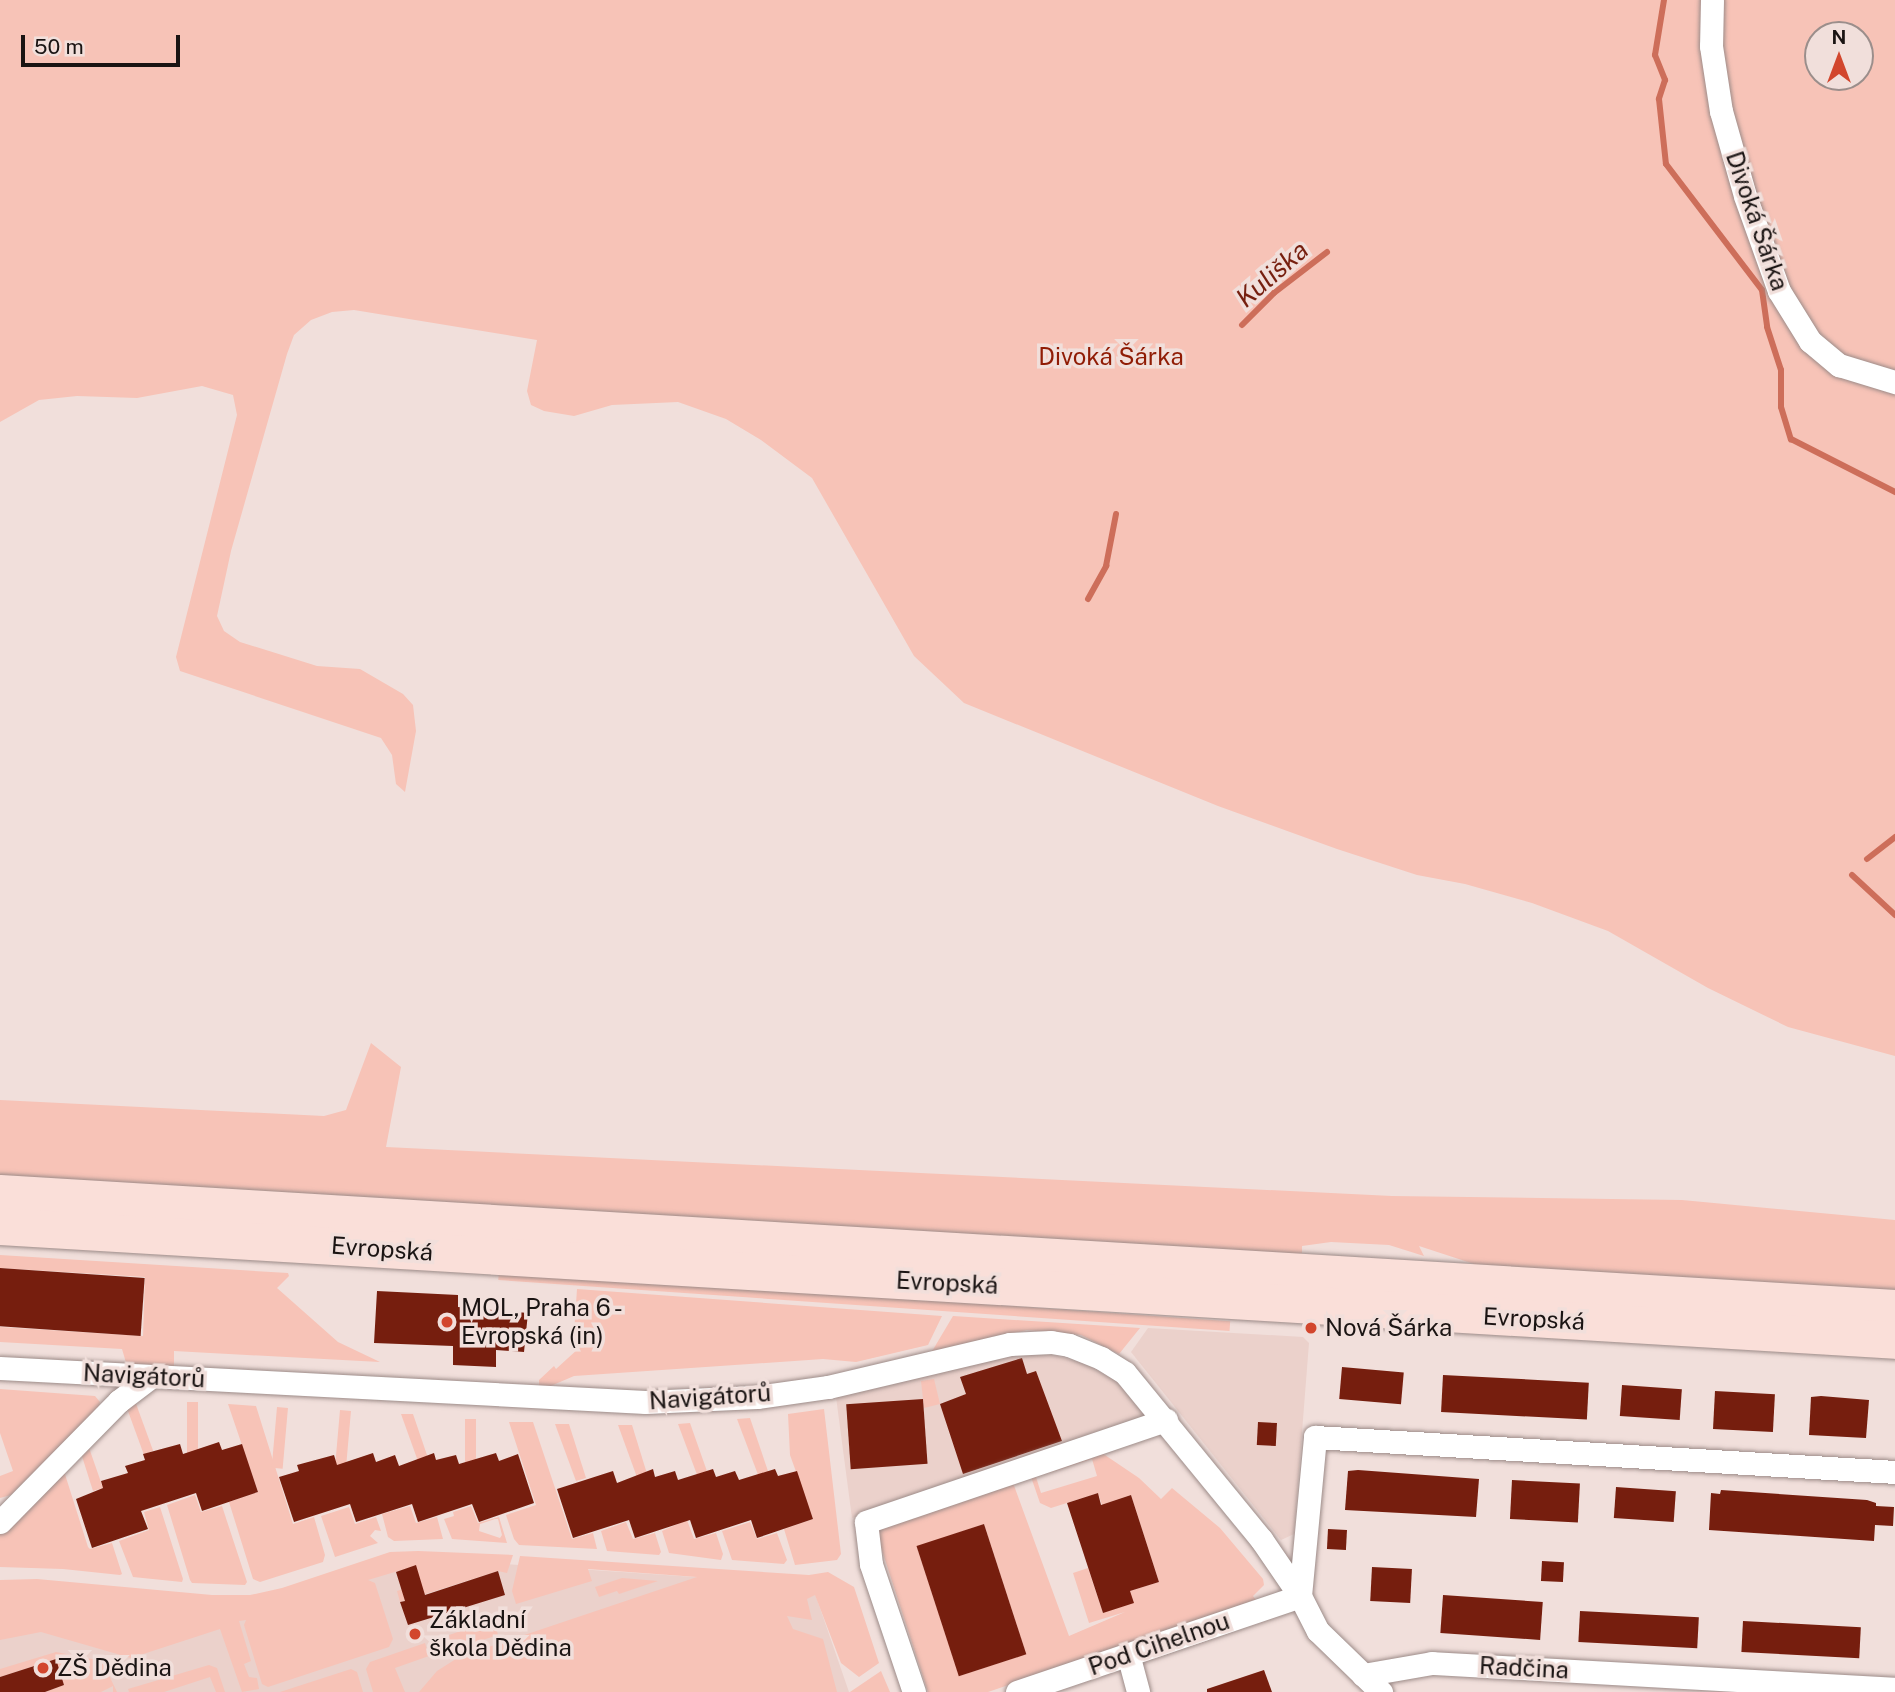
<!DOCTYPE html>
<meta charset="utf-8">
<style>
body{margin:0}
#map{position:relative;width:1895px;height:1692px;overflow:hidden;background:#f1dfdb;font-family:"Public Sans",sans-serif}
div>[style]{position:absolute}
.built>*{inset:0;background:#ebd1cb}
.green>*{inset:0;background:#f7c3b7;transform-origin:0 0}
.stream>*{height:6px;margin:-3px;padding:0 3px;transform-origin:3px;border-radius:3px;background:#cd6e5a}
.building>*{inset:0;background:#761e0e;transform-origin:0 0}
.roads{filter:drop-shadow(0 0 2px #9c8b88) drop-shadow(0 0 2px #9c8b88)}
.street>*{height:23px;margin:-11.5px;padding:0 11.5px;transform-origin:11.5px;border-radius:11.5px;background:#fff}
.primary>*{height:37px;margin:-18.5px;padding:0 18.5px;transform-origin:18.5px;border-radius:18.5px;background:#fadfd9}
.dots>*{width:19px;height:19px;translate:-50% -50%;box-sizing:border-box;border:4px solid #f1dfdb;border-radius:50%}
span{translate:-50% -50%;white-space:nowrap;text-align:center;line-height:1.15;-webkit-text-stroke:7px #f1dfdb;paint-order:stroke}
.street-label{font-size:24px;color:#1a1413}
.park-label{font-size:24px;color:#901c05}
.poi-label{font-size:24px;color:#1a1413}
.left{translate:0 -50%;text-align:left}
.water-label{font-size:26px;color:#761f0f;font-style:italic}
.north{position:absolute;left:1804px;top:21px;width:70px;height:70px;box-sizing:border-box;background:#f1dfdb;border:2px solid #9b8e8b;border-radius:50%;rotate:0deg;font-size:19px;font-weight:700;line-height:28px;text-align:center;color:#1a1413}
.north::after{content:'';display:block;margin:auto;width:24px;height:32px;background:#d2462d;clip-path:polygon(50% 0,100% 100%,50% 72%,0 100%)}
.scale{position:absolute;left:21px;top:35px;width:159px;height:32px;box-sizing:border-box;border:4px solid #1a1413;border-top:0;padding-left:9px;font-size:21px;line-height:24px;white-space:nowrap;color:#1a1413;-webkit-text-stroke:5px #f1dfdb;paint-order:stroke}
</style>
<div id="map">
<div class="built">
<i style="clip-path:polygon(1148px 1328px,1303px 1337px,1309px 1343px,1294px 1534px,1281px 1540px,1131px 1352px)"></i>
<i style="clip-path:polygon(1022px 1353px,1053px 1355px,1086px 1364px,1116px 1381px,1151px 1415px,953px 1487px,852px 1518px,836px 1397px)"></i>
<i style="clip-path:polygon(415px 1558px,812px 1585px,849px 1692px,0 1692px,0 1588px,212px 1607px)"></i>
</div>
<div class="green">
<i style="clip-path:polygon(evenodd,0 0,1702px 0,1729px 89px,1721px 61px,1721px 0,1895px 0,1895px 1056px,1788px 1027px,1708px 988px,1608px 931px,1532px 903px,1465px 884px,1417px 875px,1337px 849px,1218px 806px,964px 703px,914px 656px,812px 478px,761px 440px,726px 419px,678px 402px,612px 405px,574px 416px,544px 411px,531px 405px,527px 391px,537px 340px,354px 310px,332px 312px,311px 320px,294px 335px,287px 354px,231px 551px,217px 616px,224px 631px,240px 642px,317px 666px,360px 669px,403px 694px,413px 705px,416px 731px,405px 792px,396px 784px,392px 755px,381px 738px,180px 671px,176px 657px,237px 415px,233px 395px,202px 386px,137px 398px,77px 396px,39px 400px,0 422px,0 0,1818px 35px,1860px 35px,1860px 77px,1818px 77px,1818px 35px)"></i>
<i style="clip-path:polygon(371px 1043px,401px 1067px,386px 1147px,1392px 1196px,1682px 1200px,1895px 1220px,1895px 1295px,1474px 1269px,1474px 1264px,1419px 1246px,1424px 1256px,1389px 1245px,1331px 1242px,1302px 1246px,1302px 1253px,1279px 1258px,0 1181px,0 1100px,324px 1116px,346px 1110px)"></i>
<i style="clip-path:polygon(0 1255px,288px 1273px,289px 1276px,277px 1288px,338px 1342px,380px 1362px,174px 1351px,174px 1368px,127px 1366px,122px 1349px,0 1342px,0 1327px,143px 1336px,145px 1277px,0 1268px)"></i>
<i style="left:499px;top:1270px;width:733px;height:10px;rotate:4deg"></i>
<i style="clip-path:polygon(577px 1289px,942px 1316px,928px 1345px,856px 1362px,823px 1359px,574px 1376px,539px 1391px,539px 1380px,554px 1366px,556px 1369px,590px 1338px,588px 1335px,573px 1348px)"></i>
<i style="clip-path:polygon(953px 1316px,1140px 1328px,1119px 1354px,1081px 1335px,1027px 1330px,931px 1353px)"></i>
<i style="clip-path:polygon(934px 1379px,940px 1404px,924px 1408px,921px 1381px)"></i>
<i style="clip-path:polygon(0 1389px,95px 1396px,100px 1402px,99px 1407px,11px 1495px,0 1498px,0 1476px,13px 1471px,0 1433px)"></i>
<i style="left:135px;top:1401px;width:53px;height:10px;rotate:70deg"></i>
<i style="left:187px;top:1402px;width:11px;height:54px"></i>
<i style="clip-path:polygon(228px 1404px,256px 1406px,293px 1524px,314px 1517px,325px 1555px,323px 1562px,260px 1582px,253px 1579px,229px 1502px,258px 1492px)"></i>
<i style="left:277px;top:1407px;width:11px;height:61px;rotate:5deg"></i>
<i style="clip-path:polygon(824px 1409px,841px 1554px,837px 1560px,795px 1565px,784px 1529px,813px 1519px,790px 1455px,788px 1414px)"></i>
<i style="left:340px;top:1410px;width:11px;height:57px;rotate:5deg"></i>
<i style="clip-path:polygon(401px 1414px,413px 1414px,429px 1461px,419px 1464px)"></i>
<i style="clip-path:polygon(750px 1418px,770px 1477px,760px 1480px,737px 1419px)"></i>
<i style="left:465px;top:1419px;width:11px;height:48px"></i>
<i style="clip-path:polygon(509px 1422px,533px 1422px,572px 1539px,593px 1533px,597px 1549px,519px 1545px,514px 1539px,506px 1515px,536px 1505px)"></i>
<i style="clip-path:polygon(690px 1423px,709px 1477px,699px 1480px,678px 1424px)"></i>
<i style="clip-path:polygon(555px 1424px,569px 1424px,586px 1478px,576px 1481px)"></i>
<i style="clip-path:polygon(618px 1425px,632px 1425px,648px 1477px,638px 1480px)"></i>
<i style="clip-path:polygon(87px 1442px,103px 1488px,93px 1491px,80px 1450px)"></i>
<i style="clip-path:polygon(evenodd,1099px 1451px,1139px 1478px,1161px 1499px,1172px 1488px,1220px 1528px,1263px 1579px,1264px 1585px,1253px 1596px,1256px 1600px,988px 1692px,928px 1692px,876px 1532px,883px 1523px,1012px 1480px,1069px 1636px,1125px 1612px,1089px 1623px,1073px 1573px,1088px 1568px,1103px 1613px,1130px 1591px,1159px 1582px,1131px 1495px,1102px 1505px,1098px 1493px,1051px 1508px,1040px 1503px,1030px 1474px,1099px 1451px,1092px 1459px,1097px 1476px,1041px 1493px,1036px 1477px,1092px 1459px,1099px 1451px,984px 1524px,1026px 1654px,959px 1676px,917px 1547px,984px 1524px)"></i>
<i style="clip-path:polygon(63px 1468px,88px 1547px,90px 1549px,112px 1543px,122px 1574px,120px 1575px,63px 1569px,0 1567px,0 1534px)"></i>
<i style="clip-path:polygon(195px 1495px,201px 1512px,222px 1506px,247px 1582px,245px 1585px,192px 1583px,190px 1580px,167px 1505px)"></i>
<i style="clip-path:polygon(410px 1506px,416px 1523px,437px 1517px,443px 1539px,394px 1541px,388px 1537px,382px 1514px)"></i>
<i style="clip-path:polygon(evenodd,471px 1506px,478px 1523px,499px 1517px,507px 1543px,452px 1539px,444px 1519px,454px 1516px,453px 1512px,471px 1506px,495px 1519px,498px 1519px,502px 1535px,500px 1538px,479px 1531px,480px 1524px,495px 1519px)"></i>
<i style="clip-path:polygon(160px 1507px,183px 1579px,182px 1582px,133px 1577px,119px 1541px,149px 1530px,144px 1512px)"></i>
<i style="clip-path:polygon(349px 1507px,355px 1524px,376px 1517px,381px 1531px,375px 1530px,370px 1536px,378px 1543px,335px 1557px,321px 1516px)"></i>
<i style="clip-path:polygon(687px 1520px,694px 1539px,716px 1533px,723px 1554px,721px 1560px,669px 1553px,662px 1531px)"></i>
<i style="clip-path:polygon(626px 1522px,633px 1539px,655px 1533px,661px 1552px,659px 1555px,607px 1551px,601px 1531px)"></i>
<i style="clip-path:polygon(750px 1522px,757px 1539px,777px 1533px,787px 1560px,784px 1564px,732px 1560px,722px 1531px)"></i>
<i style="clip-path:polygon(418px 1551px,513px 1555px,507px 1573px,498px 1571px,400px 1602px,397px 1591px,421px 1583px,415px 1566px,341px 1588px,368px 1580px,375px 1583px,393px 1639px,389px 1647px,268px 1687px,262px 1684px,244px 1625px,246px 1620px,239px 1621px,251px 1661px,244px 1664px,249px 1677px,257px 1678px,259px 1689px,242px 1692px,220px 1629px,131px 1658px,41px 1632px,0 1640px,0 1580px,37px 1579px,212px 1595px,250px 1595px,282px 1588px,390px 1552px)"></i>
<i style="clip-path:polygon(520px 1556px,809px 1575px,828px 1572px,854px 1587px,879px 1663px,859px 1677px,841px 1663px,815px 1595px,807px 1599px,812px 1620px,787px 1616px,793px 1629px,823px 1639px,837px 1692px,419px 1692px,437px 1671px,459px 1657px,697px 1577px,588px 1569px,592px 1581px,516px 1604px,512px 1591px)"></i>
<i style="clip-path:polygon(622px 1578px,658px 1581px,619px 1594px,617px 1591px,599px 1597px,595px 1587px)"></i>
<i style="clip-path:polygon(512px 1614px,516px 1624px,497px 1631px,498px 1635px,452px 1650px,449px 1635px)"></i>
<i style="clip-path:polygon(425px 1643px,429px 1656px,395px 1668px,405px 1692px,373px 1692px,366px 1669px,370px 1662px)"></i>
<i style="clip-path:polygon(56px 1652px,102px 1661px,117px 1692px,113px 1692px,113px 1686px,101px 1692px,45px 1692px,64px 1685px,55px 1659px,0 1677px,0 1669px)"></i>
<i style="clip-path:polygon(209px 1665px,217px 1668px,225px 1692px,216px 1692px,210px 1677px,164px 1692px,129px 1692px,128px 1689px)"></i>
<i style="clip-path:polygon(351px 1669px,357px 1672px,363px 1692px,280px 1692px)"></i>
<i style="clip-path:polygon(881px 1671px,890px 1692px,850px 1692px)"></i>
</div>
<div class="stream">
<i style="left:1664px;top:0;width:56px;rotate:99.3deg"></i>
<i style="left:1655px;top:55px;width:27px;rotate:68deg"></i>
<i style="left:1665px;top:80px;width:20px;rotate:108deg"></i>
<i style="left:1659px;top:99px;width:65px;rotate:83.9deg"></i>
<i style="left:1666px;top:164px;width:158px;rotate:52.7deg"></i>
<i style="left:1762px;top:290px;width:37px;rotate:82deg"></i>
<i style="left:1767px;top:327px;width:45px;rotate:72deg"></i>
<i style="left:1781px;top:370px;width:37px;rotate:90deg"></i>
<i style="left:1781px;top:407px;width:34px;rotate:73deg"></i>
<i style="left:1791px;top:439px;width:117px;rotate:27deg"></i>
<i style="left:1242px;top:325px;width:45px;rotate:-45deg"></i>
<i style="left:1274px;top:293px;width:67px;rotate:-37.7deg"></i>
<i style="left:1088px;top:599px;width:38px;rotate:-61deg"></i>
<i style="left:1106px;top:566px;width:53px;rotate:-79.1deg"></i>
<i style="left:1867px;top:859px;width:36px;rotate:-38deg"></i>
<i style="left:1852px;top:875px;width:59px;rotate:42.9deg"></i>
</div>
<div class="building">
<i style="left:0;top:1268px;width:145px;height:58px;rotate:4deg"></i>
<i style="clip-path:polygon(377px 1291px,458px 1295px,458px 1307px,528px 1313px,524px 1352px,496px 1350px,496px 1367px,453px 1365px,453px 1346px,374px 1343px)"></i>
<i style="clip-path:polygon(1022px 1358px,1027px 1374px,1036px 1371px,1062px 1441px,963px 1474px,940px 1404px,966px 1394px,960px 1377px)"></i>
<i style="left:1342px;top:1367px;width:62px;height:32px;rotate:5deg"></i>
<i style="left:1443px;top:1375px;width:146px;height:37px;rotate:3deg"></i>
<i style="left:1622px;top:1385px;width:60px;height:31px;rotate:4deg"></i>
<i style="left:1715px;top:1391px;width:60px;height:38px;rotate:3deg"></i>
<i style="clip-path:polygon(1821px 1396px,1869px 1400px,1866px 1438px,1809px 1435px,1811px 1397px)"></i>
<i style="left:923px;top:1399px;width:65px;height:77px;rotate:86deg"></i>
<i style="left:1258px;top:1422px;width:19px;height:23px;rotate:3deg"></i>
<i style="clip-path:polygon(219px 1442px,222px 1450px,242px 1444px,258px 1492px,202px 1511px,196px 1493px,141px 1511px,148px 1529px,92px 1548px,76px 1499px,103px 1488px,101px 1481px,128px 1473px,125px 1466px,145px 1460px,143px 1454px,180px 1444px,183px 1454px)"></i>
<i style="clip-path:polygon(373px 1453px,376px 1462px,395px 1455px,399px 1466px,434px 1453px,436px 1460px,456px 1455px,459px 1464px,496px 1453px,499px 1461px,518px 1454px,534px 1503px,479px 1522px,472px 1504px,418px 1522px,412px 1504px,356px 1522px,350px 1504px,294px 1522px,279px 1477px,299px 1471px,297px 1465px,334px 1455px,337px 1465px)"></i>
<i style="clip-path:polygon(653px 1469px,655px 1477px,675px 1471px,678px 1480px,713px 1469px,716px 1477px,735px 1471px,739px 1480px,775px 1469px,778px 1476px,797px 1471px,813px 1519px,757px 1538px,751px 1520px,696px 1538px,690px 1520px,635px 1538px,629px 1520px,573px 1538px,557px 1489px,613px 1471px,617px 1483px)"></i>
<i style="clip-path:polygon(1358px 1470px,1479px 1479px,1476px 1517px,1345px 1510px,1348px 1471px)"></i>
<i style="left:1512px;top:1480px;width:68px;height:39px;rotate:3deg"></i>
<i style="left:1616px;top:1487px;width:60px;height:31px;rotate:4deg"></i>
<i style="clip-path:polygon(1721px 1490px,1867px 1500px,1876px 1503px,1876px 1506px,1894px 1507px,1893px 1526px,1875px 1525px,1874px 1541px,1709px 1530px,1711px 1493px,1720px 1494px)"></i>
<i style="clip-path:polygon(1098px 1493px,1101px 1505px,1131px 1495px,1159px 1582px,1130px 1591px,1134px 1603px,1103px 1613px,1067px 1503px)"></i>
<i style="left:984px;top:1524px;width:137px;height:71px;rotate:72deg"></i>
<i style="left:1328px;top:1529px;width:19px;height:20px;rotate:3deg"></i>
<i style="left:1542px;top:1561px;width:22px;height:20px;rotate:3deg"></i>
<i style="clip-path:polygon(416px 1565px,425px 1595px,498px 1571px,505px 1595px,408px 1625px,400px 1602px,405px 1601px,396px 1572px)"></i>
<i style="left:1372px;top:1567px;width:40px;height:34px;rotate:3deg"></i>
<i style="left:1443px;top:1595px;width:100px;height:38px;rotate:4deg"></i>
<i style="left:1580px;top:1611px;width:119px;height:31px;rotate:3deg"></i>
<i style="left:1743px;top:1621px;width:118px;height:31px;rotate:3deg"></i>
<i style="clip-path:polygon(56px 1659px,64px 1685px,45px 1692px,0 1692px,0 1677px)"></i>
<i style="clip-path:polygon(1264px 1670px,1272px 1692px,1207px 1692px,1207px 1689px)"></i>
</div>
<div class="roads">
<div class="street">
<i style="left:1712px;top:0;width:46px;rotate:91.2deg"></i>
<i style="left:1711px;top:46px;width:66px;rotate:81.3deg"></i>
<i style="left:1721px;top:111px;width:88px;rotate:74.2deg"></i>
<i style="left:1745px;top:196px;width:101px;rotate:70.3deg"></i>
<i style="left:1779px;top:291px;width:59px;rotate:58.2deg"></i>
<i style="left:1810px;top:341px;width:38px;rotate:40deg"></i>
<i style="left:1839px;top:365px;width:59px;rotate:16.9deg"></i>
<i style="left:0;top:1368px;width:646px;rotate:3.02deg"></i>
<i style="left:645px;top:1402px;width:112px;rotate:-2.6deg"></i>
<i style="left:757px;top:1397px;width:72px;rotate:-8deg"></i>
<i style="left:828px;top:1387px;width:187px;rotate:-13.3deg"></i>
<i style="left:1010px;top:1344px;width:41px;rotate:-2.8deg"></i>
<i style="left:1051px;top:1342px;width:18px;rotate:9deg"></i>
<i style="left:1069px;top:1345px;width:35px;rotate:22deg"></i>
<i style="left:1101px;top:1358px;width:28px;rotate:32deg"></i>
<i style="left:1125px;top:1373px;width:215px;rotate:50.7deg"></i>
<i style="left:1261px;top:1539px;width:69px;rotate:55.6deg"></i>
<i style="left:1300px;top:1596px;width:39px;rotate:63deg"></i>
<i style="left:1318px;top:1631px;width:88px;rotate:44.1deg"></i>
<i style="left:0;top:1522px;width:170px;rotate:-45.5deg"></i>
<i style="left:119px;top:1401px;width:40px;rotate:-37deg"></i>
<i style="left:1300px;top:1596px;width:160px;rotate:-84.6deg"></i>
<i style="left:1315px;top:1437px;width:581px;rotate:3.45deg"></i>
<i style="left:1128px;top:1654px;width:39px;rotate:75deg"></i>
<i style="left:1363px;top:1675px;width:70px;rotate:-9.9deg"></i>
<i style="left:1432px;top:1663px;width:464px;rotate:3.2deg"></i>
<i style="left:914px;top:1692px;width:135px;rotate:-108.6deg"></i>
<i style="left:871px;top:1564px;width:42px;rotate:-96.8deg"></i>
<i style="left:866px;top:1522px;width:317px;rotate:-18.8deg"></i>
<i style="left:1017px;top:1692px;width:299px;rotate:-18.7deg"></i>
</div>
<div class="primary">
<i style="left:0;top:1193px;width:1898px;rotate:3.47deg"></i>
<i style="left:0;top:1226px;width:1898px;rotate:3.44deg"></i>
</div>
</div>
<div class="dots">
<i style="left:447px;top:1322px;background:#d2462d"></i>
<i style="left:1311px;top:1328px;background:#d2462d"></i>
<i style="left:415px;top:1634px;background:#d2462d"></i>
<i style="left:43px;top:1668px;background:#d2462d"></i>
</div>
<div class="street-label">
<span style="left:1757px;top:221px;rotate:71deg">Divoká Šárka</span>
<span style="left:382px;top:1249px;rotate:4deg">Evropská</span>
<span style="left:947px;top:1283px;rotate:3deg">Evropská</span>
<span style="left:1534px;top:1319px;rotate:3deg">Evropská</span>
<span style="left:144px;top:1376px;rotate:3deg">Navigátorů</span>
<span style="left:710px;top:1397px;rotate:-4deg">Navigátorů</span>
<span style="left:1159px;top:1644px;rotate:-19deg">Pod Cihelnou</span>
<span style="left:1524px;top:1668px;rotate:3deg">Radčina</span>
</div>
<div class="park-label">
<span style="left:1111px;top:357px">Divoká Šárka</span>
</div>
<div class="poi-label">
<span class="left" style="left:461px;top:1322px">MOL, Praha 6 -<br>Evropská (in)</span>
<span class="left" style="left:1325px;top:1328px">Nová Šárka</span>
<span class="left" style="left:429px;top:1634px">Základní<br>škola Dědina</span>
<span class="left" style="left:57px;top:1668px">ZŠ Dědina</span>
</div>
<div class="water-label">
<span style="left:1272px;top:274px;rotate:-41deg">Kuliška</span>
</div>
<div class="north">N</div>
<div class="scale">50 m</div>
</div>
